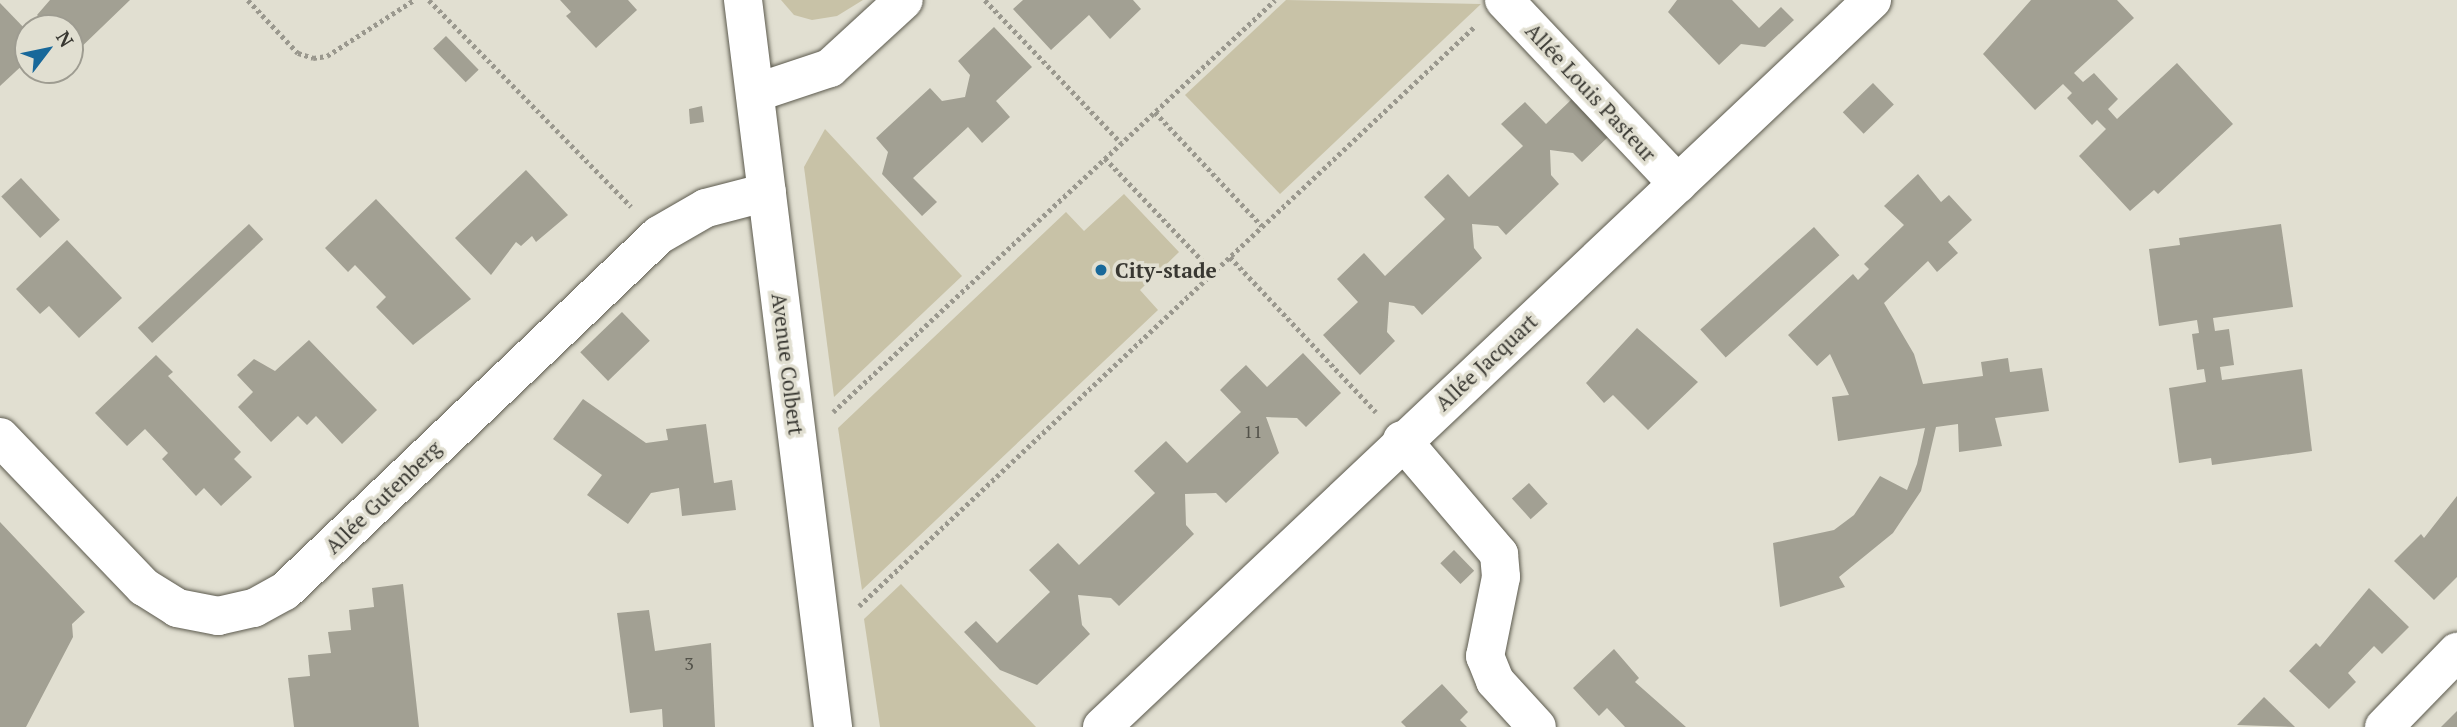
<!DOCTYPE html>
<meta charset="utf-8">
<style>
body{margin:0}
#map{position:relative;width:2457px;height:727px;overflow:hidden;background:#e1dfd1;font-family:"PT Serif",serif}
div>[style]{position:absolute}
.green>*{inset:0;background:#c8c2a7}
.building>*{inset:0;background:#a2a093;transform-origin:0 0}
.path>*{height:4.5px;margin-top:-2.25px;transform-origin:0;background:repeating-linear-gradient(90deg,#9a988e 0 3.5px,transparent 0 7px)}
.roads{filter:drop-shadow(0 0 2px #5c5a4e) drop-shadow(0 0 2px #5c5a4e)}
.minor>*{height:38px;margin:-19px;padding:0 19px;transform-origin:19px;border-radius:19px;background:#fff}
.dots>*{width:19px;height:19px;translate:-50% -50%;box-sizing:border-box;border:4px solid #e1dfd1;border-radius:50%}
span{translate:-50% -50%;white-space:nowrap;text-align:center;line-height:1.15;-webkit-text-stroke:7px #e1dfd1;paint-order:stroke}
.number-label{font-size:18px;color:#53524a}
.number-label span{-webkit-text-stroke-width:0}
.street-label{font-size:21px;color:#393832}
.poi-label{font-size:21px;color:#393832;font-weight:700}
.left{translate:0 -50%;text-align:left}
.north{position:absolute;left:14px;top:14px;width:70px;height:70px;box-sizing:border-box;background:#e1dfd1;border:2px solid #9e9c91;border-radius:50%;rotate:58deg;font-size:19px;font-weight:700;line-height:28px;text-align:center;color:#393832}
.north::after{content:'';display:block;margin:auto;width:24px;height:32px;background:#18689a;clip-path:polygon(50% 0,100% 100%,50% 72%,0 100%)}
</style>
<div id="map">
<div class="green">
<i style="clip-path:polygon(781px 0,863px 0,837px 16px,812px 20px,794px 15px)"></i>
<i style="clip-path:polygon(1286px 0,1481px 4px,1280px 194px,1185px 95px)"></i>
<i style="clip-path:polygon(825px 129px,962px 276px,834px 397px,804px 167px)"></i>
<i style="clip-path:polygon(1124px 194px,1179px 252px,1140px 290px,1158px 310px,862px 590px,838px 428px,1066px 212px,1084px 231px)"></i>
<i style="clip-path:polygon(901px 584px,1036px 727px,880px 727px,864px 619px)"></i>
</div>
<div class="building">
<i style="clip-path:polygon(50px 0,130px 0,74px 54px,70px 28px,50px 28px,37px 15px)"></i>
<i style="clip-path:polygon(560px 0,628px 0,637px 10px,596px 48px,566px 16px,571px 12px)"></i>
<i style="clip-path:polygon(1023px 0,1133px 0,1141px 9px,1110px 39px,1089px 15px,1051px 50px,1013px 9px)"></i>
<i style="clip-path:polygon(1677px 0,1732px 0,1759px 28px,1781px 7px,1794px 20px,1765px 47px,1741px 44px,1719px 65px,1668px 12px)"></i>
<i style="clip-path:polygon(2031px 0,2117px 0,2134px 18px,2074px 73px,2083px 82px,2094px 73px,2118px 99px,2108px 109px,2117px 119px,2177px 63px,2233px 124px,2158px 194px,2154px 190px,2130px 211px,2079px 156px,2106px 129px,2097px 120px,2092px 125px,2067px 98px,2072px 93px,2063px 84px,2035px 110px,1983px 54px)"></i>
<i style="clip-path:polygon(0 3px,28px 32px,28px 60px,0 86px)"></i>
<i style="clip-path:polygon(994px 27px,1032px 67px,996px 101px,1010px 117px,982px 143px,968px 127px,913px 178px,937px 202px,922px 216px,882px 174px,888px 152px,876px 138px,930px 88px,942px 101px,965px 97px,970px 75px,958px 61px)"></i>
<i style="left:446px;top:36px;width:47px;height:18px;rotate:46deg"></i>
<i style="left:1873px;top:83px;width:30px;height:42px;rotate:46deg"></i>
<i style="clip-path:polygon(1572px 99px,1608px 137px,1582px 162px,1573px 153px,1550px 150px,1551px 175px,1559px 184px,1506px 235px,1498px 226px,1472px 224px,1474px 248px,1482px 258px,1422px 315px,1414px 306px,1389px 302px,1387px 332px,1395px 341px,1360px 375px,1323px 335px,1358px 302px,1337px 279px,1364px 253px,1385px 276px,1445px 219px,1424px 197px,1448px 174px,1469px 197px,1523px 146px,1501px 124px,1525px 102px,1546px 124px)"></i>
<i style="clip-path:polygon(702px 106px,704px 122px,690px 124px,689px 109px)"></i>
<i style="clip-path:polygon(526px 170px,568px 215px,536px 242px,532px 236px,521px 246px,516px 242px,491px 275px,455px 238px)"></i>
<i style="clip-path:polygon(1918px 174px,1941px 202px,1949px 195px,1972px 220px,1948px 242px,1958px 253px,1937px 272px,1928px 261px,1884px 303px,1914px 354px,1923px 384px,1983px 376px,1981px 362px,2008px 358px,2010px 372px,2042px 368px,2049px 411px,1995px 418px,2002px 446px,1959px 452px,1958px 424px,1936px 427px,1921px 491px,1893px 533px,1839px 577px,1845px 587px,1780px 607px,1773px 543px,1834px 530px,1854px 515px,1880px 476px,1907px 490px,1917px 464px,1925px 428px,1838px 441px,1832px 397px,1849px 395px,1830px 354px,1817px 366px,1788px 335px,1853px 274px,1858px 280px,1869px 269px,1864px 264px,1904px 225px,1884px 206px)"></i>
<i style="left:21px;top:178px;width:57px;height:27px;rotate:47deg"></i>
<i style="clip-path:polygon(376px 199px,471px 299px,413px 345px,376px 307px,386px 297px,355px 265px,348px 272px,325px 248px)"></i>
<i style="left:249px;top:224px;width:21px;height:152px;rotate:47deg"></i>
<i style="clip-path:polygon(2281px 224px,2293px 307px,2213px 318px,2215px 331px,2229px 329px,2234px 365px,2220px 367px,2222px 380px,2302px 369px,2312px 451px,2212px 465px,2211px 458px,2179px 463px,2169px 388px,2206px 382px,2204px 369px,2197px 370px,2192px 334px,2199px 333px,2197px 320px,2159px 326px,2149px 249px,2180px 245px,2179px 238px)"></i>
<i style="left:1814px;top:227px;width:38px;height:153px;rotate:48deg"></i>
<i style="clip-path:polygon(67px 240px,122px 298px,79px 338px,49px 306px,40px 314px,16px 289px)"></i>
<i style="left:622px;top:312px;width:40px;height:58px;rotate:46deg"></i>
<i style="clip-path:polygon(1637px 328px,1698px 382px,1648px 430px,1613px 395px,1604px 403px,1586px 383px)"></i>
<i style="clip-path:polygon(309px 340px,377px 410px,342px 444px,316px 416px,307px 425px,298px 416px,271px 442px,238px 407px,253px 392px,237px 375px,254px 359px,275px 371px)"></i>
<i style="clip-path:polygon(1303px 353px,1341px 393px,1306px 427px,1297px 418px,1266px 417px,1279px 453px,1226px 503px,1216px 493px,1185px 494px,1186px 525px,1194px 534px,1119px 606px,1111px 598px,1078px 595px,1082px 625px,1090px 634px,1037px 685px,1000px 670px,964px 632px,976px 621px,997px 643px,1050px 592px,1029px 570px,1058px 543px,1079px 565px,1155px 493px,1134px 471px,1166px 441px,1187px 463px,1241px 412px,1220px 390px,1231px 379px,1246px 365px,1267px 387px)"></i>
<i style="clip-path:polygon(156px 355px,173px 372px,168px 376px,241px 452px,234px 459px,252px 477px,221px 506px,204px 488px,196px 496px,162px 459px,168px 453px,145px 429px,127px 446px,95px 413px)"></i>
<i style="clip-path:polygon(583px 399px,646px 443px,668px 440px,666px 429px,706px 424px,714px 483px,732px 480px,736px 510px,682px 516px,679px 488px,651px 493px,628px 524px,587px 495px,602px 475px,553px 439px)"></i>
<i style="left:1529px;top:483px;width:28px;height:23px;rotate:48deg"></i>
<i style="clip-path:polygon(2457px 496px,2457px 577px,2434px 600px,2394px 561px,2421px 534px,2424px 538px)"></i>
<i style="clip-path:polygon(0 522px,85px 612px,72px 624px,73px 637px,26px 727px,0 727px)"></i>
<i style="left:1454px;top:550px;width:29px;height:19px;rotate:46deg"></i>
<i style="clip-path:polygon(403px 584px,419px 727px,294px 727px,288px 678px,310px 676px,308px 655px,331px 653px,328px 632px,351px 630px,349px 610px,374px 607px,372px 588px)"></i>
<i style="clip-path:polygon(2369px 588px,2409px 627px,2382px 654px,2374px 646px,2348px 673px,2356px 682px,2329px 709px,2289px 671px,2316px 643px,2320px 647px)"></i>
<i style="clip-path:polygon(649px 610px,655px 651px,711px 643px,715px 727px,663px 727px,662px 709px,630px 713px,617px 613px)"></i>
<i style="clip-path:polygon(1614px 649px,1639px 678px,1635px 682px,1686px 727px,1625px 727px,1607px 708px,1599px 716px,1573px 688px)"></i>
<i style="clip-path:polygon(1442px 684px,1468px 712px,1460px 720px,1467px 727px,1406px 727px,1401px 722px)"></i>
<i style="clip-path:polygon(2264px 697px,2295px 727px,2237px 725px)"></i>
<i style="clip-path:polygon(2457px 711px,2457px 727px,2441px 727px)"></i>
</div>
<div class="path">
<i style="left:248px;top:0;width:73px;rotate:46.7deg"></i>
<i style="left:298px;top:53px;width:16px;rotate:18deg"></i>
<i style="left:313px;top:58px;width:14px;rotate:-8deg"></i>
<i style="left:327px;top:56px;width:103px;rotate:-32.8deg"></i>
<i style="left:429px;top:0;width:289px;rotate:45.6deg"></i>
<i style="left:985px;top:0;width:197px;rotate:46.4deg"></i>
<i style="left:1155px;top:112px;width:156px;rotate:46.8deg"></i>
<i style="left:1105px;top:158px;width:158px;rotate:46.5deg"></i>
<i style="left:1230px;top:257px;width:213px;rotate:46.7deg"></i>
<i style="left:833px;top:412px;width:604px;rotate:-42.99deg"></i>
<i style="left:859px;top:606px;width:845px;rotate:-43.27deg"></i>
</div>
<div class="roads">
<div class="minor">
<i style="left:743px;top:0;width:733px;rotate:82.94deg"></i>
<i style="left:1504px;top:0;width:253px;rotate:46.6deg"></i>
<i style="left:755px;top:93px;width:79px;rotate:-18.4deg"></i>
<i style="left:830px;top:68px;width:100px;rotate:-42.6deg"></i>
<i style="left:0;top:437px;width:208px;rotate:46.2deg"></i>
<i style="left:144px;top:587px;width:39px;rotate:32deg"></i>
<i style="left:177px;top:608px;width:42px;rotate:11deg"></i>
<i style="left:218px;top:616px;width:37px;rotate:-13deg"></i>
<i style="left:254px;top:608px;width:35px;rotate:-29deg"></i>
<i style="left:285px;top:591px;width:516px;rotate:-43.59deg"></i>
<i style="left:659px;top:235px;width:54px;rotate:-29.9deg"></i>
<i style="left:706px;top:208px;width:63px;rotate:-14.7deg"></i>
<i style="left:1402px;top:440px;width:150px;rotate:49.6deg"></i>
<i style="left:1499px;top:554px;width:23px;rotate:85deg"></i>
<i style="left:1501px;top:577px;width:81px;rotate:101.4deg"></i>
<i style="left:1485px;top:656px;width:27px;rotate:68deg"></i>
<i style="left:1495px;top:681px;width:62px;rotate:47.6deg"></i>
<i style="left:1102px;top:727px;width:1059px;rotate:-43.35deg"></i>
<i style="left:2384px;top:727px;width:105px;rotate:-45.8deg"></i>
</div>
</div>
<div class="dots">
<i style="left:1101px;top:270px;background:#18689a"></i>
</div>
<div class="number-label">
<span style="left:1253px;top:431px">11</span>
<span style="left:689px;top:663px">3</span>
</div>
<div class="street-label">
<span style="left:1591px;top:92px;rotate:47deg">Allée Louis Pasteur</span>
<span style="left:1486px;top:362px;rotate:-43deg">Allée Jacquart</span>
<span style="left:788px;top:364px;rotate:83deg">Avenue Colbert</span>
<span style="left:383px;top:497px;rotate:-44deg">Allée Gutenberg</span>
</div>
<div class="poi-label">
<span class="left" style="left:1115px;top:270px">City-stade</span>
</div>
<div class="north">N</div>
</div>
